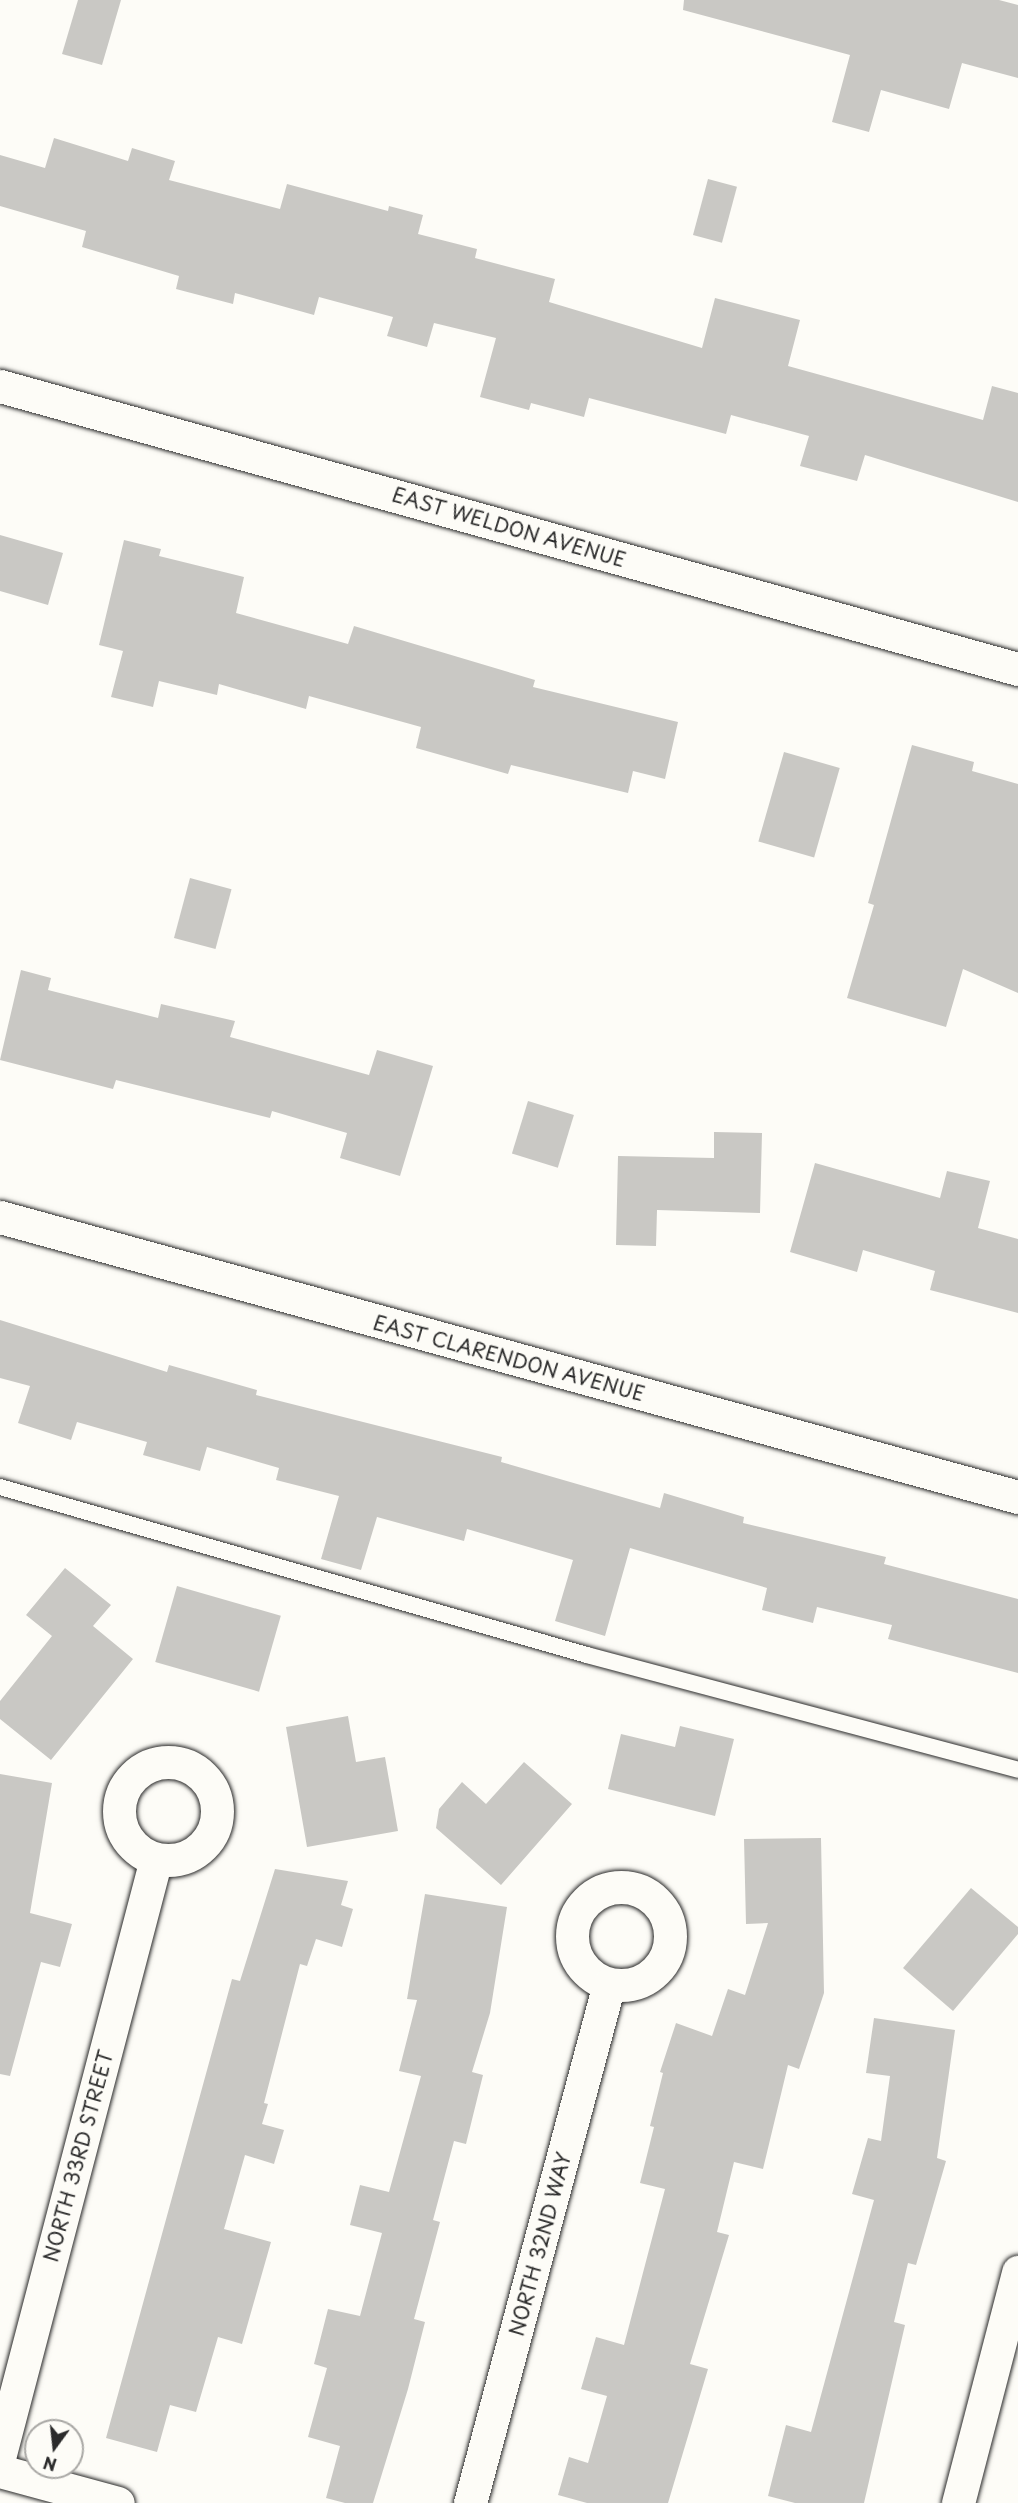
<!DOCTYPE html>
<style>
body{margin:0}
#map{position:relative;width:1018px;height:2503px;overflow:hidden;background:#fdfcf7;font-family:"Playpen Sans",sans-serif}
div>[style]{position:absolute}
.building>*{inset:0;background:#c9c8c4;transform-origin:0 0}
.roads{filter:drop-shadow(0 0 2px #2b2b2b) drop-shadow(0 0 2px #2b2b2b)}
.service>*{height:16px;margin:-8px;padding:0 8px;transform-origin:8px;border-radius:8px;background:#fdfcf7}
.minor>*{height:33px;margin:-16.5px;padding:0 16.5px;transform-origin:16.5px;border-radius:16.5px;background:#fdfcf7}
.minor>.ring{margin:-16.5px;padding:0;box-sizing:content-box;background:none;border:33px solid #fdfcf7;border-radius:50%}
span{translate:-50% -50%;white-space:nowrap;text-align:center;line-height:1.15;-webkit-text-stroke:4.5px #fdfcf7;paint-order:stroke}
.street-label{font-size:20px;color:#2b2b2b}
.north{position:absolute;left:24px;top:2419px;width:60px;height:60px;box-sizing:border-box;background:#fdfcf7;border:2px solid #a9a8a5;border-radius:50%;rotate:195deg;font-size:16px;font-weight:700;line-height:24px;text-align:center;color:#2b2b2b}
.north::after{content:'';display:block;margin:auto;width:21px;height:27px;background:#2b2b2b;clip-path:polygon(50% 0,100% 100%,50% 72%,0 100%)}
</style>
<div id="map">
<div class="building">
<i style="clip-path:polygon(78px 0,121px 0,102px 65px,62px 54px)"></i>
<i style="clip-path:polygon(684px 0,999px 0,1018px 5px,1018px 78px,962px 63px,949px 109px,881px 90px,869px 132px,832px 122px,850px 55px,683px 10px)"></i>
<i style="clip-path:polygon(54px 138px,128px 161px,132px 148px,175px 161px,169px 180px,280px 209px,287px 184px,388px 211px,389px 206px,423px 215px,418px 234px,477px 249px,475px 258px,555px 279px,549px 302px,702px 348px,715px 298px,800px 320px,788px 366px,983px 420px,992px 386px,1018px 393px,1018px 502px,865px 455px,857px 481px,800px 466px,809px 436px,731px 415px,726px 434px,589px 398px,584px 417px,531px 403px,529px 410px,480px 397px,496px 338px,434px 323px,427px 347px,387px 336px,393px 317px,319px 297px,314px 315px,235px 293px,233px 304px,176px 289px,179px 276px,82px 247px,86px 231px,0 206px,0 155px,45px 168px)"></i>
<i style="left:708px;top:179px;width:30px;height:58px;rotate:15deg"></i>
<i style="clip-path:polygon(0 535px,63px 553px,48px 605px,0 591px)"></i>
<i style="clip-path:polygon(124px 540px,161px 549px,159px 556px,244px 577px,236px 613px,348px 644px,354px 626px,535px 680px,533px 687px,678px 722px,665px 779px,633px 771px,628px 793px,511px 765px,508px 774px,416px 748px,421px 727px,309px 696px,306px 709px,219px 684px,217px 695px,159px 681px,153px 707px,111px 697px,123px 651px,99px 645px)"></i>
<i style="clip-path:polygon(912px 745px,974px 762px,972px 771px,1018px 784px,1018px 993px,963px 969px,946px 1027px,847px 998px,874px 905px,868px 903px)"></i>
<i style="left:784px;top:752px;width:58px;height:93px;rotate:16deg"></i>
<i style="left:190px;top:878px;width:43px;height:62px;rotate:15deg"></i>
<i style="clip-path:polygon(21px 970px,51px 978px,48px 990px,158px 1018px,161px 1004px,235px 1021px,230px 1037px,369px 1075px,377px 1050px,433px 1066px,400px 1176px,340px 1158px,347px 1133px,272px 1111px,270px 1118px,116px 1080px,113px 1089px,0 1060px)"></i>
<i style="left:528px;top:1101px;width:48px;height:55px;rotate:17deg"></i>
<i style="clip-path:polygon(714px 1132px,762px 1133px,760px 1213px,657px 1210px,656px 1246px,616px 1245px,618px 1156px,714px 1158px)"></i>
<i style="clip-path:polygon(815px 1163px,940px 1198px,947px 1171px,990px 1181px,978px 1228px,1018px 1239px,1018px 1313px,930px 1290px,935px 1271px,863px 1250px,857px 1272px,790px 1252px)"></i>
<i style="clip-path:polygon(0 1320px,167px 1372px,169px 1365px,257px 1390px,256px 1395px,502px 1457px,501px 1462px,660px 1508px,664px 1493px,744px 1517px,743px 1523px,886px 1557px,884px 1564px,1018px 1599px,1018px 1673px,888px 1639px,892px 1625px,817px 1607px,813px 1623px,762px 1610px,767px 1588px,630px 1548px,605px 1636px,555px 1621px,573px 1560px,467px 1529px,464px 1541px,377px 1517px,361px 1570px,321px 1559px,339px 1496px,276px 1480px,279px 1468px,207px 1447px,200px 1471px,143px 1455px,147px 1442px,77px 1422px,71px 1440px,18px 1423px,30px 1386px,0 1378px)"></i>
<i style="clip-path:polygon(65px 1568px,111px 1605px,93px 1626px,133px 1659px,51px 1760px,0 1719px,0 1701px,52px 1636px,26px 1615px)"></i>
<i style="left:177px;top:1586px;width:108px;height:79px;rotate:16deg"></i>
<i style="clip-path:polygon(348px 1716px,356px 1762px,385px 1757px,398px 1831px,307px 1847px,286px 1727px)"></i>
<i style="clip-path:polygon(680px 1726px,734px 1739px,715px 1816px,608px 1789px,621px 1734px,675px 1747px)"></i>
<i style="clip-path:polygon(524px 1762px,572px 1804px,501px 1885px,436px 1828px,439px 1809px,462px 1782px,486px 1804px)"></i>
<i style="clip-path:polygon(0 1774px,52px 1783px,30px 1913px,72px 1924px,60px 1967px,41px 1962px,10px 2076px,0 2074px)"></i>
<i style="clip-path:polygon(821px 1838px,824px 1993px,799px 2069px,788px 2065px,763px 2169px,734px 2162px,717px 2232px,729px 2235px,690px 2364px,708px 2369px,668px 2503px,587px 2503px,558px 2495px,569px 2457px,588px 2463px,607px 2396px,581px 2389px,596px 2337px,624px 2345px,665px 2189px,640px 2183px,654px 2127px,650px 2126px,663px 2073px,660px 2072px,676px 2023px,712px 2036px,728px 1989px,745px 1995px,768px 1923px,746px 1924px,744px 1839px)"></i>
<i style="clip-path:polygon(275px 1869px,348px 1881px,341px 1905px,353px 1909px,342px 1947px,316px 1939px,307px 1966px,300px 1964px,264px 2103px,268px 2104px,262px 2124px,284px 2130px,274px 2164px,245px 2155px,224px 2229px,271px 2242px,242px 2344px,218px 2337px,196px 2412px,170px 2405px,157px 2452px,106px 2438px,232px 1979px,240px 1981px)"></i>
<i style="clip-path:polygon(971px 1888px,1018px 1927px,1018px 1934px,953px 2011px,903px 1968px)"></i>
<i style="clip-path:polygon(425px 1894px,507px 1907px,490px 2013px,472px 2072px,483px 2075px,466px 2144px,454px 2141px,433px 2220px,440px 2222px,414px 2319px,425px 2322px,408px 2389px,373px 2503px,345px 2503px,326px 2498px,340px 2446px,308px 2437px,327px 2368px,314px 2364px,328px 2309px,360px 2316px,382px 2233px,350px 2225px,360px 2185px,389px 2192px,421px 2076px,399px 2071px,417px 2000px,407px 1999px)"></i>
<i style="clip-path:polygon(874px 2018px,955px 2030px,937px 2158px,946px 2161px,916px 2265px,908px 2263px,894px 2322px,905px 2325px,864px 2503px,795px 2503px,768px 2496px,786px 2425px,811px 2432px,874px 2200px,852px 2194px,868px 2138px,881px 2141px,890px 2076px,866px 2073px)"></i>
</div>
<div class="roads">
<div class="service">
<i style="left:0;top:1487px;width:611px;rotate:15.97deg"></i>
<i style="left:587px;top:1655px;width:446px;rotate:14.9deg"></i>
</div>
<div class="minor">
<i style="left:0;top:386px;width:1057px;rotate:15.54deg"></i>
<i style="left:0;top:1217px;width:1056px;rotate:15.38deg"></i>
<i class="ring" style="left:119px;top:1762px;width:65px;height:65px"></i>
<i class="ring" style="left:572px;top:1887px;width:65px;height:65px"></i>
<i style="left:0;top:2454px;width:615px;rotate:-75.31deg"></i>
<i style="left:0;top:2471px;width:122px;rotate:15.2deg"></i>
<i style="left:470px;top:2503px;width:537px;rotate:-75.01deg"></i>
<i style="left:958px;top:2503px;width:239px;rotate:-75.4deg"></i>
</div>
</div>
<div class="street-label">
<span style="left:509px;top:527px;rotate:16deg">EAST WELDON AVENUE</span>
<span style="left:509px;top:1358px;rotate:15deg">EAST CLARENDON AVENUE</span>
<span style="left:78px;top:2156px;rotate:-75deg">NORTH 33RD STREET</span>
<span style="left:540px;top:2244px;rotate:-75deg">NORTH 32ND WAY</span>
</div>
<div class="north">N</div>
</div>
